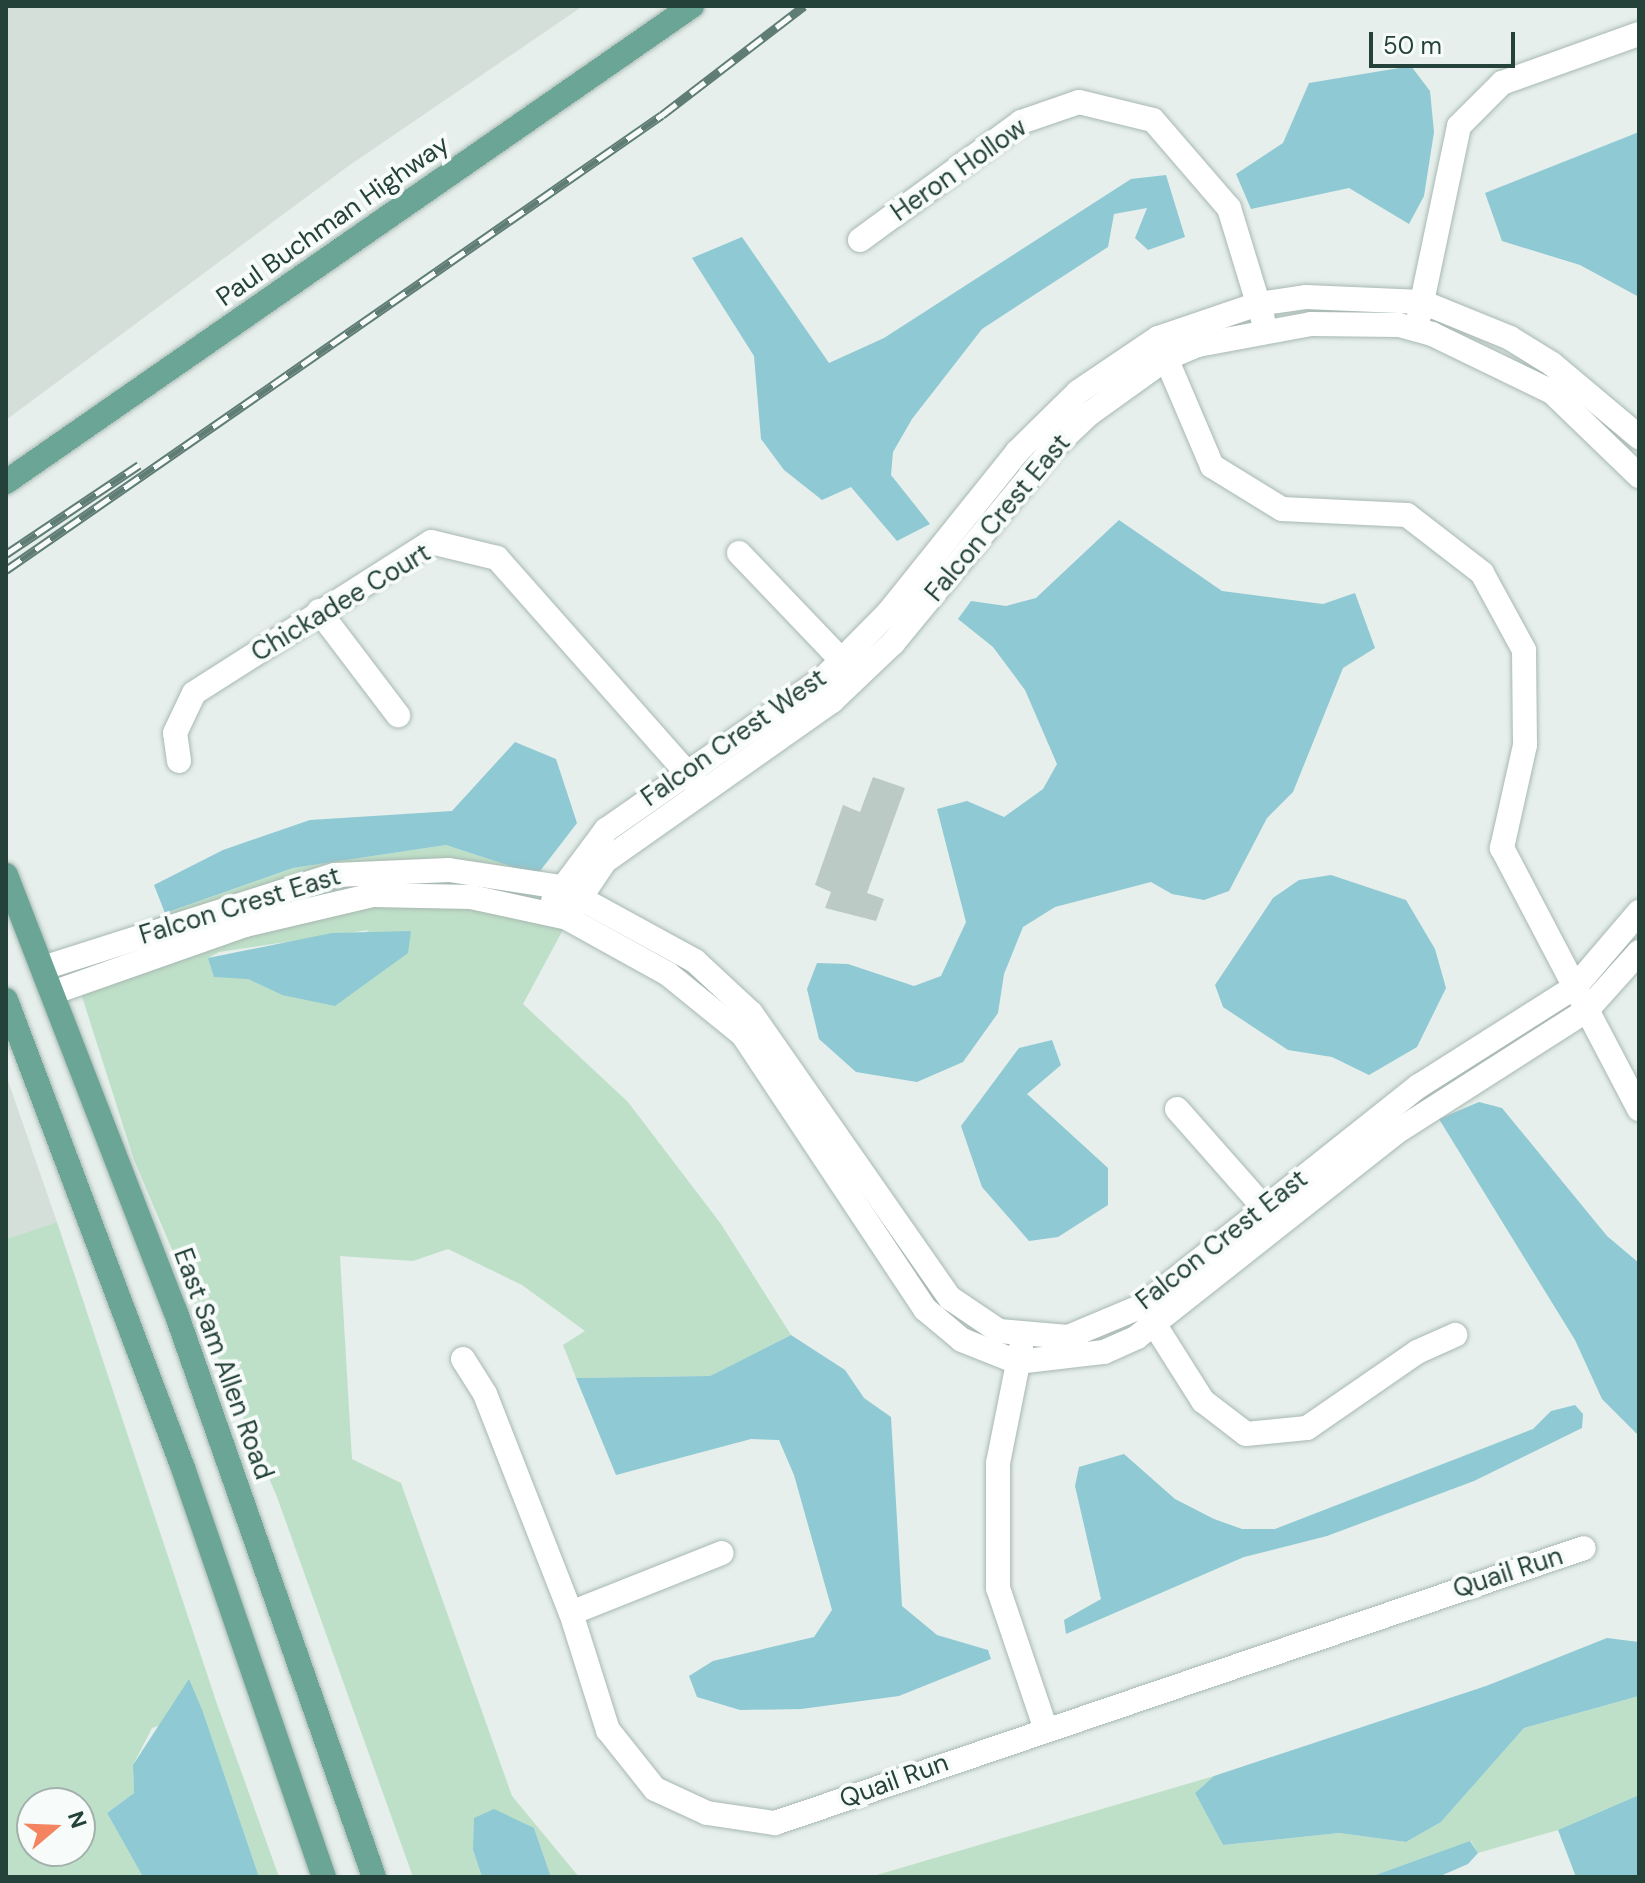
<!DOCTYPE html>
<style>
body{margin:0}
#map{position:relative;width:1645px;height:1883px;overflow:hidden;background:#e6efeb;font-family:"DM Sans",sans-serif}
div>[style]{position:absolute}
.built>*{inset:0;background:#d4dfda}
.green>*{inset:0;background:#bfe0c8}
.water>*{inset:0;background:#8ec9d4}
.building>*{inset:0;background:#bbcac4}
.roads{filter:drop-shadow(0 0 2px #a8b8b2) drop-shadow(0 0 2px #a8b8b2)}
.minor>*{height:24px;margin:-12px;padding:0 12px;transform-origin:12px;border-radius:12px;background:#fff}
.major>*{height:24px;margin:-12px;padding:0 12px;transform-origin:12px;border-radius:12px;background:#6aa596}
.rail>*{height:9px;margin-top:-4.5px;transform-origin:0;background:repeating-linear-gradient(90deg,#f7fbf9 0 18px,#5f7d75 0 36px);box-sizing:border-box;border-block:2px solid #5f7d75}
span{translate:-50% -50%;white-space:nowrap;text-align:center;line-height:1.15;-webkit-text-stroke:8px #f7fbf9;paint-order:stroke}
.street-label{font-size:26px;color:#24423a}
.frame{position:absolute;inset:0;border:8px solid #24423a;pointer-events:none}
.north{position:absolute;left:16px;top:1787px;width:80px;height:80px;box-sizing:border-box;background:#f7fbf9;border:2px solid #a3b1ad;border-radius:50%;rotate:71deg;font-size:22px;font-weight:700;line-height:32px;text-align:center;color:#24423a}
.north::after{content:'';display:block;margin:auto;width:28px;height:36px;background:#f4845f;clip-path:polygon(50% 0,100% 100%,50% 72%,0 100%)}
.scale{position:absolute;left:1369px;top:32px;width:146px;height:36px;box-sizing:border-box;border:4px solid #24423a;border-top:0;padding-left:10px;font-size:24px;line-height:28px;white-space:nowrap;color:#24423a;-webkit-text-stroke:6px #f7fbf9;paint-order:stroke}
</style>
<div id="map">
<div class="built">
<i style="clip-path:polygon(6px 6px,583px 6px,347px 167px,6px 420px)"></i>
<i style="clip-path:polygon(6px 1075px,57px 1222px,6px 1239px)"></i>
</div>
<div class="green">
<i style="clip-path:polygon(evenodd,446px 845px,537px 875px,571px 915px,523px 1004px,628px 1102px,721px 1224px,791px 1335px,710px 1376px,576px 1378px,563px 1345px,585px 1331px,522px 1285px,448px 1249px,413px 1261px,340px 1256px,352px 1459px,401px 1483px,512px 1796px,579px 1877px,551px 1877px,534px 1828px,473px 1850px,482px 1877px,413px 1877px,277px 1497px,134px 1160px,72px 965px,165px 913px,293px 868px,446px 845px,369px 930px,282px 995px,208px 958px,219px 952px,369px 930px)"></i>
<i style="clip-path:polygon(evenodd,57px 1222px,217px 1704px,279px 1877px,259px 1877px,203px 1712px,152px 1728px,133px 1765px,134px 1793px,107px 1813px,143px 1877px,6px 1877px,6px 1239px,57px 1222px,32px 1803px,80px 1803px,80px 1851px,32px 1851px,32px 1803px)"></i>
<i style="clip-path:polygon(1639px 1696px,1639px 1795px,1558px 1830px,1478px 1853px,1471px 1841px,1370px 1877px,870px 1877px,1214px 1776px,1195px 1793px,1223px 1845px,1339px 1833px,1406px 1842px,1441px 1822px,1524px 1728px)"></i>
</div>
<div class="water">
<i style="clip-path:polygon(1411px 66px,1430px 91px,1434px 132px,1424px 196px,1409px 224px,1349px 188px,1251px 209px,1236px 174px,1283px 143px,1309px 83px)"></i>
<i style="clip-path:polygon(1639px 132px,1639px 297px,1580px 265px,1502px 241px,1485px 193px)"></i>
<i style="clip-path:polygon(1166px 175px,1185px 237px,1148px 250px,1135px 238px,1147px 208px,1114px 214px,1108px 247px,982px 329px,912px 419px,893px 452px,891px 475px,930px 524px,897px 541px,851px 487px,822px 500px,784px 470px,761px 439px,754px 356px,692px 258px,742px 237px,829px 363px,884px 338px,1131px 179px)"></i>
<i style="clip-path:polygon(1119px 520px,1222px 591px,1323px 604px,1355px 593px,1375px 648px,1343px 668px,1293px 792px,1267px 818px,1229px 891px,1204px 900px,1172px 894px,1151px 882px,1055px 907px,1023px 927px,1004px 974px,998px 1013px,963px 1062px,917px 1082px,856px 1072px,819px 1039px,807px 989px,817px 963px,848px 964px,914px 986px,941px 976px,966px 922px,937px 809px,967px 801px,1004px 817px,1043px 789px,1057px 764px,1025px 690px,993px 647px,958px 619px,971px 601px,1006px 606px,1036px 598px)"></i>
<i style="clip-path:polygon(515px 742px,556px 759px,577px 823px,537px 875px,446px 845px,293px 868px,165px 913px,154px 885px,223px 850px,310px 820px,452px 811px)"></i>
<i style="clip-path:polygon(1331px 875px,1406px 900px,1435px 949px,1446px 988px,1417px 1047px,1369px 1075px,1332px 1057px,1288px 1050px,1223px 1007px,1215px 985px,1273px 898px,1299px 880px)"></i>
<i style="clip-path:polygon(411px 931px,408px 953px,335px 1006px,282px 995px,248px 979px,214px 977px,208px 958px,332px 933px)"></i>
<i style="clip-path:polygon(1052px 1040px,1061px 1065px,1027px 1094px,1108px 1168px,1108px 1205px,1058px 1237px,1029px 1241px,982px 1187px,961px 1126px,1019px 1048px)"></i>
<i style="clip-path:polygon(1479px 1102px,1502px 1108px,1607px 1236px,1639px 1263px,1639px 1436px,1602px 1399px,1575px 1340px,1439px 1119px)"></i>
<i style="clip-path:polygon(791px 1335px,845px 1370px,864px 1398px,891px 1417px,902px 1606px,937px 1635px,988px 1650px,991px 1659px,899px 1696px,801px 1709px,740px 1710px,697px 1697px,689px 1676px,713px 1661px,814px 1637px,832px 1610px,794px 1475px,779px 1440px,751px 1439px,616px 1475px,576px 1378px,710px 1376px)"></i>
<i style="clip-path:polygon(1575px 1405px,1583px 1414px,1582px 1428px,1474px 1481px,1327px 1536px,1244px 1557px,1066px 1634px,1064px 1620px,1101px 1599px,1075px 1486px,1079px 1467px,1124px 1454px,1175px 1499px,1214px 1519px,1242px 1529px,1275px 1529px,1533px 1429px,1551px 1411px)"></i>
<i style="clip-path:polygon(1607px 1638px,1639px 1642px,1639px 1696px,1524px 1728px,1441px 1822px,1406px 1842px,1339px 1833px,1223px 1845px,1195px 1793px,1214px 1776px,1486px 1686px)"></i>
<i style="clip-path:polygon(189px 1679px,203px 1712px,259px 1877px,143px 1877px,107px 1813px,134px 1793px,133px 1765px)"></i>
<i style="clip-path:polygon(1639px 1795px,1639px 1877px,1576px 1877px,1558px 1830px)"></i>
<i style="clip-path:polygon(494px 1809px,534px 1828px,551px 1877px,482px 1877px,473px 1850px,474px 1818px)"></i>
<i style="clip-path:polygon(1470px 1841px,1478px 1853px,1468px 1864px,1438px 1877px,1370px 1877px)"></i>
</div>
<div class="building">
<i style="clip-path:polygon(873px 777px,905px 788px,867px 893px,884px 899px,876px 921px,825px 908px,831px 892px,815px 885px,843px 805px,860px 812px)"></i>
</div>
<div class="roads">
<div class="minor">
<i style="left:860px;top:240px;width:200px;rotate:-36.2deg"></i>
<i style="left:1021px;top:122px;width:61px;rotate:-19deg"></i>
<i style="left:1079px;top:102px;width:76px;rotate:13.7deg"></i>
<i style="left:1153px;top:120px;width:116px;rotate:49.2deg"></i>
<i style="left:1229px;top:208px;width:116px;rotate:73deg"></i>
<i style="left:1419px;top:316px;width:194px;rotate:-78.1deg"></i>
<i style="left:1459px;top:126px;width:61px;rotate:-45deg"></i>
<i style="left:1502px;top:83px;width:145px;rotate:-19.7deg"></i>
<i style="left:1160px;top:344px;width:133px;rotate:66.9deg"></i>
<i style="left:1212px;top:466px;width:82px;rotate:31.6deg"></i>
<i style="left:1282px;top:509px;width:125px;rotate:2.7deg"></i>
<i style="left:1407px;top:515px;width:95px;rotate:37.7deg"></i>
<i style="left:1482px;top:573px;width:88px;rotate:61.4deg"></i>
<i style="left:1524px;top:650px;width:95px;rotate:89.4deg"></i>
<i style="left:1525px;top:745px;width:106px;rotate:102.6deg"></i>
<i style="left:1502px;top:848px;width:295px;rotate:62.3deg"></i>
<i style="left:739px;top:553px;width:161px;rotate:46.3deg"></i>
<i style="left:319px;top:611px;width:131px;rotate:52.8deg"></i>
<i style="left:179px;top:761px;width:28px;rotate:-98deg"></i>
<i style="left:175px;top:733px;width:44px;rotate:-64.6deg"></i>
<i style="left:194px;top:693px;width:281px;rotate:-32.5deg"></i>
<i style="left:431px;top:542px;width:68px;rotate:13.6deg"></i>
<i style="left:497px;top:558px;width:300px;rotate:48.5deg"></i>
<i style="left:553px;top:901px;width:89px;rotate:-53.3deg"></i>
<i style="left:606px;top:830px;width:266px;rotate:-34.9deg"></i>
<i style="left:824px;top:678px;width:93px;rotate:-45.4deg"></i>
<i style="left:889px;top:612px;width:205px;rotate:-51.3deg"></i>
<i style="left:1017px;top:452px;width:86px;rotate:-44.5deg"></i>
<i style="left:1078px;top:392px;width:97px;rotate:-34deg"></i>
<i style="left:1158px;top:338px;width:106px;rotate:-18.8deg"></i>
<i style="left:1258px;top:304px;width:49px;rotate:-8.3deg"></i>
<i style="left:1306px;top:297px;width:116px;rotate:2.5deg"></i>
<i style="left:1422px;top:302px;width:95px;rotate:22.2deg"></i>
<i style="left:1510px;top:338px;width:49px;rotate:31.8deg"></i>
<i style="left:1552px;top:364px;width:114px;rotate:40deg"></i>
<i style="left:572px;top:910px;width:59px;rotate:-56deg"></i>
<i style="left:605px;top:861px;width:278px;rotate:-35.2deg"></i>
<i style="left:832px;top:701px;width:84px;rotate:-43.6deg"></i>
<i style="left:893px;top:643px;width:255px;rotate:-50.6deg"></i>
<i style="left:1055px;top:446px;width:47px;rotate:-43.3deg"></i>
<i style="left:1089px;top:414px;width:96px;rotate:-35.7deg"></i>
<i style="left:1167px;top:358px;width:34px;rotate:-23deg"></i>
<i style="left:1198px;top:345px;width:115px;rotate:-10.5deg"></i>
<i style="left:1311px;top:324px;width:88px;rotate:0.7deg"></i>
<i style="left:1399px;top:325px;width:34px;rotate:15deg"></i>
<i style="left:1432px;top:334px;width:133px;rotate:25.8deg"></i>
<i style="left:1552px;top:392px;width:121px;rotate:44deg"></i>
<i style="left:43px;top:968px;width:306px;rotate:-17.7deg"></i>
<i style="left:335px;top:875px;width:114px;rotate:-2.5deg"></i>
<i style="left:449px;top:870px;width:112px;rotate:8.7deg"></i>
<i style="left:560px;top:887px;width:154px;rotate:28.7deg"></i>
<i style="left:695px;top:961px;width:76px;rotate:42.9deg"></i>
<i style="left:751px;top:1013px;width:348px;rotate:55.1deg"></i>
<i style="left:950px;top:1298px;width:59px;rotate:34deg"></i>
<i style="left:999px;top:1331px;width:69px;rotate:5deg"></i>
<i style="left:1068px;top:1337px;width:80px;rotate:-22.7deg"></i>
<i style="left:1142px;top:1306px;width:354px;rotate:-38.5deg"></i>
<i style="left:1419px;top:1086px;width:185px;rotate:-32.4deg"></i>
<i style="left:1575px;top:987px;width:99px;rotate:-49.5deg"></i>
<i style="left:52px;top:993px;width:205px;rotate:-19.4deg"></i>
<i style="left:245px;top:925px;width:131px;rotate:-13.2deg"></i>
<i style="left:373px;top:895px;width:98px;rotate:1.2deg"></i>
<i style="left:471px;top:897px;width:98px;rotate:12.3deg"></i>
<i style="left:567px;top:918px;width:115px;rotate:29deg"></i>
<i style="left:668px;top:974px;width:97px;rotate:39.1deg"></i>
<i style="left:743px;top:1035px;width:329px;rotate:56.4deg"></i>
<i style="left:925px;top:1309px;width:48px;rotate:40deg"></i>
<i style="left:962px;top:1340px;width:59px;rotate:21.8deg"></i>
<i style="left:1017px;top:1362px;width:88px;rotate:-6.6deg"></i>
<i style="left:1104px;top:1352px;width:36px;rotate:-24deg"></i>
<i style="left:1137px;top:1337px;width:329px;rotate:-38.3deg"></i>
<i style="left:1395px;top:1133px;width:228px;rotate:-32.6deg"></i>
<i style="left:1587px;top:1010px;width:78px;rotate:-48.1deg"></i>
<i style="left:1177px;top:1109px;width:145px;rotate:48.6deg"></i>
<i style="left:1146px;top:1311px;width:107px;rotate:57.7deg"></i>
<i style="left:1203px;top:1401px;width:54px;rotate:37.5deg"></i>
<i style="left:1246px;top:1434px;width:61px;rotate:-5.6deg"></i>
<i style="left:1307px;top:1428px;width:134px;rotate:-34.6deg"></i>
<i style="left:1417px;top:1352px;width:42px;rotate:-24.1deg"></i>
<i style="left:1021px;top:1348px;width:117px;rotate:101.3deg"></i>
<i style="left:998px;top:1463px;width:125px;rotate:90deg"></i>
<i style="left:998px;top:1588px;width:147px;rotate:71.3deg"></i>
<i style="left:463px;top:1359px;width:41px;rotate:57.8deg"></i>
<i style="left:485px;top:1394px;width:235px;rotate:68.6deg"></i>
<i style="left:571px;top:1613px;width:123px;rotate:72.5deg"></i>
<i style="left:608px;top:1730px;width:75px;rotate:51.5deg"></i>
<i style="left:655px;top:1789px;width:57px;rotate:24.8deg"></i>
<i style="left:707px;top:1813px;width:69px;rotate:8.4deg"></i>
<i style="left:775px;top:1823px;width:854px;rotate:-18.77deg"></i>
<i style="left:571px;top:1613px;width:162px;rotate:-21.7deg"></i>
</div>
<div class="major">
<i style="left:6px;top:482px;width:835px;rotate:-34.76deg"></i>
<i style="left:6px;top:875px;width:467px;rotate:68.8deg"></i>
<i style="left:175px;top:1310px;width:601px;rotate:70.66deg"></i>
<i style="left:6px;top:1000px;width:500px;rotate:69.28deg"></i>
<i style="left:183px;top:1468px;width:433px;rotate:71deg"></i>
</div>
</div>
<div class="rail">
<i style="left:6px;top:554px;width:160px;rotate:-33.8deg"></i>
<i style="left:6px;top:570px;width:798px;rotate:-34.75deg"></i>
<i style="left:662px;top:115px;width:179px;rotate:-37.5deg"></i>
</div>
<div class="street-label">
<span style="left:959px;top:170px;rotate:-35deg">Heron Hollow</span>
<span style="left:333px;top:221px;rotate:-35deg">Paul Buchman Highway</span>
<span style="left:998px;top:518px;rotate:-50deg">Falcon Crest East</span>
<span style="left:341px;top:603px;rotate:-31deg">Chickadee Court</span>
<span style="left:734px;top:738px;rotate:-35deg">Falcon Crest West</span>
<span style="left:240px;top:906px;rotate:-17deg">Falcon Crest East</span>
<span style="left:1222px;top:1240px;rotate:-38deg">Falcon Crest East</span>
<span style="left:223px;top:1364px;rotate:70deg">East Sam Allen Road</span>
<span style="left:1508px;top:1573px;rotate:-18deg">Quail Run</span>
<span style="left:894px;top:1781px;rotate:-20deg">Quail Run</span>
</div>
<div class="frame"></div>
<div class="north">N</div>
<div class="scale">50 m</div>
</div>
